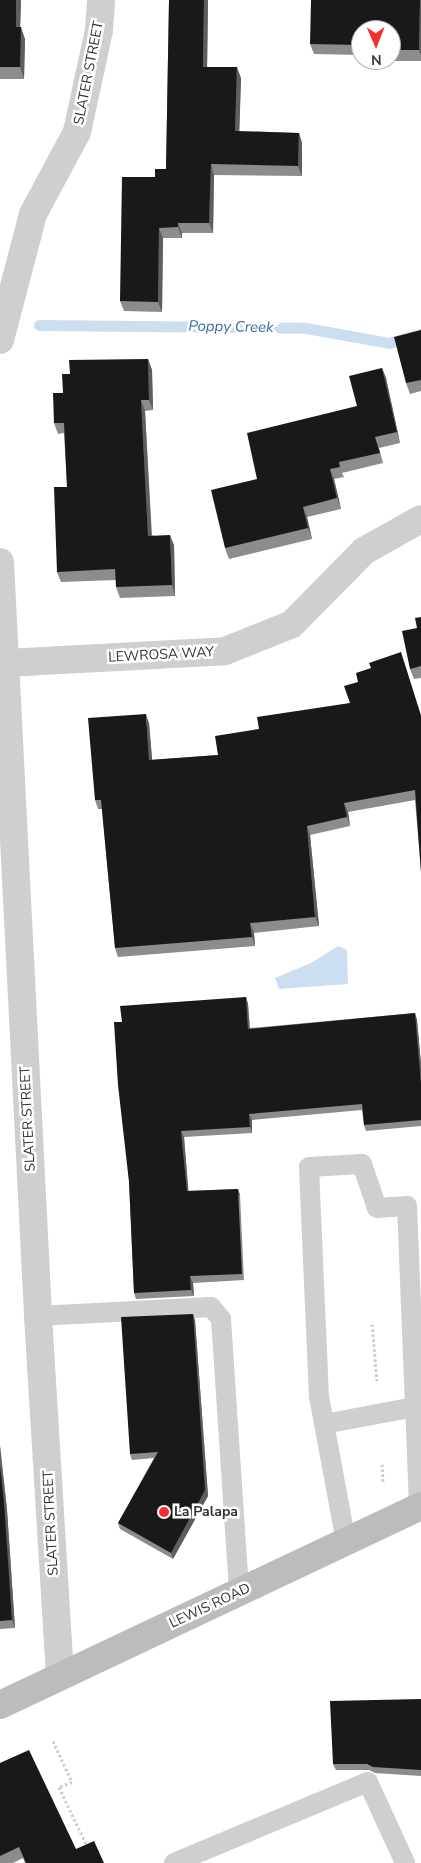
<!DOCTYPE html>
<style>
body{margin:0}
#map{position:relative;width:421px;height:1863px;overflow:hidden;background:#fff;font-family:"Nunito Sans",sans-serif}
div>[style]{position:absolute}
.water>*{inset:0;background:#ccdff0}
.stream>*{height:11px;margin:-5.5px;padding:0 5.5px;transform-origin:5.5px;border-radius:5.5px;background:#ccdff0}
.path>*{height:3px;margin-top:-1.5px;transform-origin:0;background:repeating-linear-gradient(90deg,#cfcfcf 0 2.5px,transparent 0 5px)}
.lane>*{height:20px;margin:-10px;padding:0 10px;transform-origin:10px;border-radius:10px;background:#cfcfcf}
.street>*{height:28px;margin:-14px;padding:0 14px;transform-origin:14px;border-radius:14px;background:#cfcfcf}
.secondary>*{height:28px;margin:-14px;padding:0 14px;transform-origin:14px;border-radius:14px;background:#bcbcbc}
.wall>*{inset:0;background:#8c8c8c}
.shaded-wall>*{inset:0;background:#5e5e5e;transform-origin:0 0}
.building>*{inset:0;background:#191919}
.dots>*{width:14px;height:14px;translate:-50% -50%;box-sizing:border-box;border:2px solid #fff;border-radius:50%}
span{translate:-50% -50%;white-space:nowrap;text-align:center;line-height:1.15;-webkit-text-stroke:5px #fff;paint-order:stroke}
.street-label{font-size:14px;color:#323232}
.poi-label{font-size:14px;color:#323232;font-weight:700}
.left{translate:0 -50%;text-align:left}
.water-label{font-size:15px;color:#386d9d;font-style:italic}
.north{position:absolute;left:351px;top:20px;width:50px;height:50px;box-sizing:border-box;background:#fff;border:1px solid #adadad;border-radius:50%;rotate:179deg;font-size:14px;font-weight:700;line-height:20px;text-align:center;color:#323232}
.north::after{content:'';display:block;margin:auto;width:18px;height:22px;background:#f22f2b;clip-path:polygon(50% 0,100% 100%,50% 72%,0 100%)}
</style>
<div id="map">
<div class="water">
<i style="clip-path:polygon(338px 946px,347px 950px,348px 984px,279px 989px,275px 978px,311px 963px)"></i>
</div>
<div class="stream">
<i style="left:39px;top:325px;width:267px;rotate:0.6deg"></i>
<i style="left:306px;top:328px;width:84px;rotate:10.2deg"></i>
<i style="left:389px;top:343px;width:33px;rotate:-16deg"></i>
</div>
<div class="path">
<i style="left:372px;top:1324px;width:57px;rotate:85deg"></i>
<i style="left:382px;top:1464px;width:20px;rotate:87deg"></i>
<i style="left:53px;top:1741px;width:45px;rotate:65.1deg"></i>
<i style="left:72px;top:1782px;width:14px;rotate:159deg"></i>
<i style="left:59px;top:1787px;width:68px;rotate:64.6deg"></i>
</div>
<div class="lane">
<i style="left:38px;top:1316px;width:173px;rotate:-3deg"></i>
<i style="left:211px;top:1307px;width:16px;rotate:50deg"></i>
<i style="left:221px;top:1319px;width:274px;rotate:86.2deg"></i>
<i style="left:324px;top:1424px;width:93px;rotate:-10.6deg"></i>
<i style="left:346px;top:1542px;width:147px;rotate:-100.5deg"></i>
<i style="left:319px;top:1397px;width:230px;rotate:-92.5deg"></i>
<i style="left:309px;top:1167px;width:53px;rotate:-3.2deg"></i>
<i style="left:362px;top:1164px;width:46px;rotate:71.2deg"></i>
<i style="left:377px;top:1208px;width:30px;rotate:-4deg"></i>
<i style="left:407px;top:1206px;width:301px;rotate:87.7deg"></i>
<i style="left:174px;top:1863px;width:210px;rotate:-22.7deg"></i>
<i style="left:368px;top:1782px;width:89px;rotate:65.4deg"></i>
</div>
<div class="street">
<i style="left:0;top:340px;width:130px;rotate:-75.3deg"></i>
<i style="left:33px;top:214px;width:93px;rotate:-61.8deg"></i>
<i style="left:77px;top:132px;width:104px;rotate:-77.8deg"></i>
<i style="left:99px;top:30px;width:30px;rotate:-86deg"></i>
<i style="left:0;top:562px;width:755px;rotate:87.11deg"></i>
<i style="left:38px;top:1316px;width:361px;rotate:86.5deg"></i>
<i style="left:6px;top:663px;width:219px;rotate:-3.1deg"></i>
<i style="left:225px;top:651px;width:72px;rotate:-21.9deg"></i>
<i style="left:292px;top:624px;width:103px;rotate:-45.4deg"></i>
<i style="left:364px;top:551px;width:65px;rotate:-29.3deg"></i>
</div>
<div class="secondary">
<i style="left:0;top:1705px;width:466px;rotate:-25.3deg"></i>
</div>
<div class="wall">
<i style="clip-path:polygon(0 0,21px 0,20px 27px,25px 39px,24px 79px,0 79px)"></i>
<i style="clip-path:polygon(169px 0,208px 0,207px 67px,241px 78px,239px 131px,299px 133px,302px 143px,302px 176px,214px 175px,213px 233px,182px 233px,182px 238px,163px 238px,162px 312px,124px 311px,120px 301px,155px 177px,166px 169px)"></i>
<i style="clip-path:polygon(421px 0,421px 61px,386px 61px,385px 60px,391px 60px,391px 30px,361px 30px,361px 55px,314px 54px,310px 44px)"></i>
<i style="clip-path:polygon(421px 330px,421px 391px,410px 394px,406px 383px)"></i>
<i style="clip-path:polygon(148px 359px,152px 370px,153px 410px,145px 411px,152px 535px,174px 545px,175px 596px,120px 598px,116px 587px,116px 580px,61px 582px,57px 572px,67px 487px,64px 433px,58px 434px,54px 423px,63px 393px,70px 374px)"></i>
<i style="clip-path:polygon(382px 368px,386px 378px,400px 443px,379px 448px,383px 463px,342px 473px,344px 477px,334px 479px,341px 509px,307px 517px,312px 539px,229px 559px,225px 548px,257px 479px,357px 406px)"></i>
<i style="clip-path:polygon(421px 617px,421px 678px,414px 679px,410px 669px,417px 628px)"></i>
<i style="clip-path:polygon(404px 662px,421px 715px,421px 872px,415px 800px,348px 812px,350px 826px,310px 835px,319px 926px,254px 933px,255px 946px,118px 957px,115px 948px,102px 809px,98px 809px,95px 800px,149px 723px,152px 760px,218px 755px,259px 729px,350px 703px,358px 682px)"></i>
<i style="clip-path:polygon(246px 997px,248px 1004px,250px 1028px,415px 1013px,417px 1020px,421px 1064px,421px 1126px,366px 1131px,364px 1125px,362px 1110px,252px 1120px,252px 1133px,184px 1137px,188px 1191px,238px 1189px,240px 1195px,244px 1280px,193px 1283px,194px 1296px,136px 1299px,134px 1293px,122px 1022px)"></i>
<i style="clip-path:polygon(195px 1320px,208px 1496px,173px 1559px,120px 1529px,118px 1523px,154px 1458px,132px 1460px,130px 1454px)"></i>
<i style="clip-path:polygon(0 1446px,7px 1510px,15px 1628px,0 1629px)"></i>
<i style="clip-path:polygon(421px 1699px,421px 1776px,375px 1773px,369px 1770px,336px 1770px,333px 1764px)"></i>
<i style="clip-path:polygon(0 1763px,76px 1849px,104px 1863px,25px 1863px,23px 1858px,13px 1863px,0 1863px)"></i>
</div>
<div class="shaded-wall">
<i style="clip-path:polygon(16px 0,21px 0,20px 32px,21px 27px,25px 39px,24px 79px,20px 67px,16px 27px)"></i>
<i style="clip-path:polygon(204px 0,208px 0,207px 77px,203px 67px)"></i>
<i style="clip-path:polygon(420px 0,421px 0,421px 55px,419px 50px)"></i>
<i style="clip-path:polygon(237px 67px,241px 78px,239px 142px,235px 131px)"></i>
<i style="clip-path:polygon(299px 133px,302px 143px,302px 176px,298px 166px)"></i>
<i style="clip-path:polygon(211px 164px,214px 175px,213px 233px,209px 223px)"></i>
<i style="clip-path:polygon(178px 223px,182px 233px,182px 238px,178px 227px)"></i>
<i style="clip-path:polygon(159px 228px,163px 238px,162px 312px,158px 302px)"></i>
<i style="clip-path:polygon(148px 359px,152px 370px,153px 410px,149px 400px)"></i>
<i style="clip-path:polygon(382px 368px,386px 378px,400px 443px,397px 432px)"></i>
<i style="clip-path:polygon(141px 400px,145px 411px,152px 546px,148px 536px)"></i>
<i style="clip-path:polygon(330px 469px,334px 479px,341px 509px,337px 498px)"></i>
<i style="clip-path:polygon(303px 507px,307px 517px,312px 539px,308px 528px)"></i>
<i style="clip-path:polygon(170px 535px,174px 545px,175px 596px,172px 585px)"></i>
<i style="clip-path:polygon(146px 714px,149px 723px,153px 769px,149px 760px)"></i>
<i style="clip-path:polygon(344px 803px,348px 812px,350px 826px,347px 817px)"></i>
<i style="clip-path:polygon(307px 826px,310px 835px,319px 926px,315px 917px)"></i>
<i style="clip-path:polygon(250px 923px,254px 933px,255px 946px,252px 937px)"></i>
<i style="clip-path:polygon(246px 997px,248px 1004px,250px 1035px,248px 1029px)"></i>
<i style="clip-path:polygon(415px 1013px,417px 1020px,421px 1064px,421px 1083px)"></i>
<i style="clip-path:polygon(249px 1114px,252px 1120px,252px 1133px,250px 1127px)"></i>
<i style="clip-path:polygon(181px 1131px,184px 1137px,189px 1197px,187px 1191px)"></i>
<i style="left:238px;top:1189px;width:6px;height:85px;rotate:72deg"></i>
<i style="clip-path:polygon(190px 1276px,193px 1283px,194px 1296px,191px 1290px)"></i>
<i style="clip-path:polygon(193px 1314px,195px 1320px,208px 1496px,173px 1559px,171px 1553px)"></i>
<i style="clip-path:polygon(0 1446px,7px 1510px,15px 1628px,12px 1620px,0 1465px)"></i>
</div>
<div class="building">
<i style="clip-path:polygon(0 0,16px 0,16px 27px,21px 27px,20px 67px,0 67px)"></i>
<i style="clip-path:polygon(169px 0,204px 0,203px 67px,237px 67px,235px 131px,299px 133px,298px 166px,211px 164px,209px 223px,178px 223px,178px 227px,159px 228px,158px 302px,120px 301px,122px 177px,155px 177px,155px 169px,166px 169px)"></i>
<i style="clip-path:polygon(311px 0,420px 0,419px 50px,391px 50px,391px 30px,361px 30px,361px 45px,310px 44px)"></i>
<i style="clip-path:polygon(421px 330px,421px 380px,406px 383px,394px 337px)"></i>
<i style="clip-path:polygon(148px 359px,149px 400px,141px 400px,148px 536px,170px 535px,172px 585px,116px 587px,115px 569px,57px 572px,54px 487px,67px 487px,64px 423px,54px 423px,53px 393px,63px 393px,62px 374px,70px 374px,69px 360px)"></i>
<i style="clip-path:polygon(382px 368px,397px 432px,375px 437px,380px 453px,339px 462px,340px 467px,330px 469px,337px 498px,303px 507px,308px 528px,225px 548px,211px 490px,257px 479px,247px 433px,357px 406px,349px 376px)"></i>
<i style="clip-path:polygon(421px 617px,421px 666px,410px 669px,402px 631px,417px 628px,415px 618px)"></i>
<i style="clip-path:polygon(401px 652px,421px 716px,421px 872px,415px 790px,344px 803px,347px 817px,307px 826px,315px 917px,250px 923px,252px 937px,115px 948px,101px 800px,95px 800px,88px 718px,146px 714px,149px 760px,218px 755px,215px 736px,259px 729px,257px 717px,350px 703px,344px 686px,358px 682px,356px 673px,371px 668px,369px 663px)"></i>
<i style="clip-path:polygon(246px 997px,248px 1029px,415px 1013px,421px 1083px,421px 1120px,364px 1125px,362px 1104px,249px 1114px,250px 1127px,181px 1131px,187px 1191px,238px 1189px,242px 1274px,190px 1276px,191px 1290px,134px 1293px,129px 1182px,118px 1085px,114px 1022px,122px 1022px,120px 1006px)"></i>
<i style="clip-path:polygon(193px 1314px,205px 1490px,171px 1553px,118px 1523px,158px 1452px,130px 1454px,121px 1317px)"></i>
<i style="clip-path:polygon(0 1465px,4px 1503px,12px 1620px,0 1621px)"></i>
<i style="clip-path:polygon(421px 1699px,421px 1770px,373px 1767px,367px 1764px,333px 1764px,330px 1701px)"></i>
<i style="clip-path:polygon(29px 1750px,76px 1849px,94px 1841px,104px 1863px,26px 1863px,19px 1847px,0 1856px,0 1763px)"></i>
</div>
<div class="dots">
<i style="left:164px;top:1512px;background:#f22f2b"></i>
</div>
<div class="street-label">
<span style="left:89px;top:73px;rotate:-79deg">SLATER STREET</span>
<span style="left:161px;top:655px;rotate:-3deg">LEWROSA WAY</span>
<span style="left:28px;top:1119px;rotate:-93deg">SLATER STREET</span>
<span style="left:51px;top:1523px;rotate:-93deg">SLATER STREET</span>
<span style="left:210px;top:1606px;rotate:-25deg">LEWIS ROAD</span>
</div>
<div class="poi-label">
<span class="left" style="left:174px;top:1512px">La Palapa</span>
</div>
<div class="water-label">
<span style="left:231px;top:327px;rotate:1deg">Poppy Creek</span>
</div>
<div class="north">N</div>
</div>
